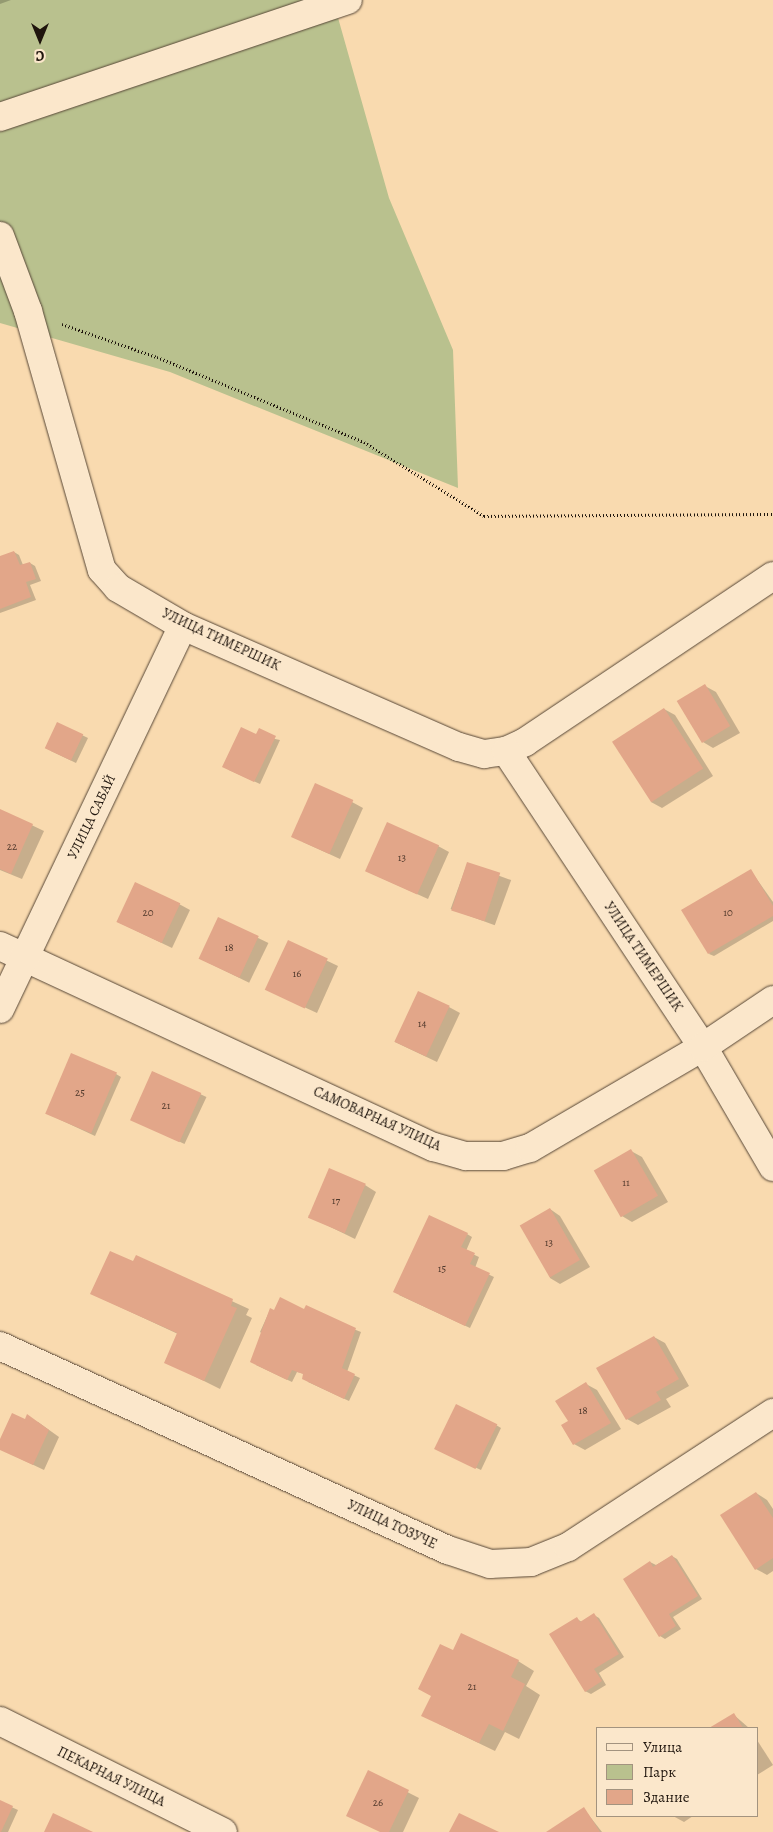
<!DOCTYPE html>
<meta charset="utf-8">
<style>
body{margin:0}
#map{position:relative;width:773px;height:1832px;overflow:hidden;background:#f9daaf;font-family:Alegreya,serif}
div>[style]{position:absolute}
.green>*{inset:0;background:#b9c18e}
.shadow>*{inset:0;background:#0003;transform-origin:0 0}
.building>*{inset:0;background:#e2a689;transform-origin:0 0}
.path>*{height:3px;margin-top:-1.5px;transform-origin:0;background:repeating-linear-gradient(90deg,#1f150d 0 1px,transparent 0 3.5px)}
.roads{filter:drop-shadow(0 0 1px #564636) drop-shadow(0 0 1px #564636)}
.minor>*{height:28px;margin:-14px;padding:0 14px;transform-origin:14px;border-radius:14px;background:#fbe7cb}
span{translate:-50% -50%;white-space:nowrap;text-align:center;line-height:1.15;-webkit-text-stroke:4px #fbe7cb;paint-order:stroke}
.number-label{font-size:11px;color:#50392c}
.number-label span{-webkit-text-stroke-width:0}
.street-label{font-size:14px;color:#1f150d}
.legend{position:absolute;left:596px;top:1727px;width:162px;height:90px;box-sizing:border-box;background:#fbe7cb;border:1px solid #a3937f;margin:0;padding:6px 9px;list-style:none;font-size:15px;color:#1f150d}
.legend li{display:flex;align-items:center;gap:10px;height:25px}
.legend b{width:25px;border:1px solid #a3937f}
.north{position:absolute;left:15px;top:15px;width:50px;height:50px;-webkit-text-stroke:4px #fbe7cb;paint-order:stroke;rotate:180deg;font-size:14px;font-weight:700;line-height:20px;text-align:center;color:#1f150d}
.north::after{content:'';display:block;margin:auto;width:18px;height:22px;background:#1f150d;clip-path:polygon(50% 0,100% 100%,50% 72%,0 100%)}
</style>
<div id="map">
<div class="green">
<i style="clip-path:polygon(0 0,333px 0,389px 198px,453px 350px,458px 488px,170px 372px,0 323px)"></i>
</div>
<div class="shadow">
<i style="clip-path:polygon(0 0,11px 0,0 4px)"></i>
<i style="clip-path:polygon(14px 552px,19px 555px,23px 565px,30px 563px,35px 566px,41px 581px,30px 585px,36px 600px,0 613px,0 557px)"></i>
<i style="clip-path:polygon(705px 686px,716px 692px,740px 733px,713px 748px,703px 742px)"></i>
<i style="clip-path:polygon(664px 709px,675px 715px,713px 776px,662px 808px,651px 802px)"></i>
<i style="clip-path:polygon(57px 723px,88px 738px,76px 763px,51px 751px)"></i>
<i style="clip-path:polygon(257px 735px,280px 740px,260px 784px,229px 770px)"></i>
<i style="clip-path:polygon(352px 802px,363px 808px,340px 859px,303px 842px)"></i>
<i style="clip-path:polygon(0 810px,44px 831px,22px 879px,0 870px)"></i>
<i style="clip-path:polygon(438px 846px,449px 852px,428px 899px,366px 871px)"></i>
<i style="left:467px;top:864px;width:47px;height:48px;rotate:20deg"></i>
<i style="clip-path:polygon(751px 871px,773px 902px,773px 921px,714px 956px,709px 954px)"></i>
<i style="clip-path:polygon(179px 904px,190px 910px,172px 948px,118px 922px)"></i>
<i style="left:219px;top:919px;width:55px;height:44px;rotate:26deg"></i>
<i style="clip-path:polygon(288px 942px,338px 966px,317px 1013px,278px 995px)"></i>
<i style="clip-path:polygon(449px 1007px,460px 1013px,437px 1062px,395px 1042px)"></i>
<i style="left:153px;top:1072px;width:59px;height:52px;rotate:25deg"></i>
<i style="clip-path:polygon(116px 1074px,121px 1077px,95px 1136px,50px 1115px)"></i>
<i style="clip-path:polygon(631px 1151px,642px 1157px,668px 1202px,632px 1222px,622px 1216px)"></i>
<i style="clip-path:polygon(365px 1185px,376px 1192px,355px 1239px,308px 1216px)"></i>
<i style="clip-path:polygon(550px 1209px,560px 1216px,590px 1267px,560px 1284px,550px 1278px)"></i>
<i style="clip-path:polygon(467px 1234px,472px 1237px,466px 1251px,479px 1257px,475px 1268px,494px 1277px,470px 1328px,399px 1295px)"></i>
<i style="clip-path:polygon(136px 1257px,249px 1309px,246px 1315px,252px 1318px,220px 1389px,166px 1362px,178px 1334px,92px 1294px,133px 1263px)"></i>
<i style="clip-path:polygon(270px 1310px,305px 1310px,361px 1332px,347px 1372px,360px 1378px,349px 1401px,308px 1382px,305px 1374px,297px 1372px,292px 1382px,256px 1365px,264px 1335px,260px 1332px)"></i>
<i style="clip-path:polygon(654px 1337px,665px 1343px,689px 1386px,666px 1399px,671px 1407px,638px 1425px,627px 1419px)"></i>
<i style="clip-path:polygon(586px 1384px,597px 1390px,621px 1429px,585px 1450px,574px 1444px,569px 1421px)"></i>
<i style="clip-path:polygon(25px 1420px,38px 1422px,59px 1437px,44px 1470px,0 1449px,0 1442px)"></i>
<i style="clip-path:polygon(496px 1425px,501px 1428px,481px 1470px,442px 1452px)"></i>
<i style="clip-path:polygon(756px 1493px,767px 1500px,773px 1509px,773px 1571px,767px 1575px,756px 1569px)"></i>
<i style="clip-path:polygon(672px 1556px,677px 1559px,702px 1599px,673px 1617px,681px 1629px,665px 1639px,660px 1636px,650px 1562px,656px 1565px)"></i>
<i style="clip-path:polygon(594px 1615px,599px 1618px,624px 1657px,599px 1673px,606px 1685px,591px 1694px,585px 1691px,577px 1619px,582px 1622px)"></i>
<i style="clip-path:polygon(454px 1651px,518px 1661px,534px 1671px,526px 1686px,540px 1695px,519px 1739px,505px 1732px,495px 1751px,439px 1724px)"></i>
<i style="clip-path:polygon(734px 1715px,749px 1728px,712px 1728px)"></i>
<i style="clip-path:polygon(757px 1740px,773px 1765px,757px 1775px)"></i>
<i style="clip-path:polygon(368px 1772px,419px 1798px,403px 1832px,381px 1832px)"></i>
<i style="clip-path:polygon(0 1802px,18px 1810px,8px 1832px,0 1832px)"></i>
<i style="clip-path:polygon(584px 1809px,602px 1832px,548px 1832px)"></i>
<i style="clip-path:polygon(673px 1816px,693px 1816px,684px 1822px)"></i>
</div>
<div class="building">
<i style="clip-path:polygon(14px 551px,20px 565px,30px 562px,36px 579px,26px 582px,31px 597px,0 609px,0 556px)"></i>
<i style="left:705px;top:684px;width:49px;height:33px;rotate:59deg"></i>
<i style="left:664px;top:708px;width:72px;height:62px;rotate:57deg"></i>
<i style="left:57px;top:722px;width:29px;height:29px;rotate:25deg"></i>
<i style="clip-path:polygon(241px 727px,256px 734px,259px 728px,276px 736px,254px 782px,222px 767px)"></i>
<i style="left:315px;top:783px;width:42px;height:59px;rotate:24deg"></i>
<i style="clip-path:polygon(0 809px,33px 824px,11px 874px,0 869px)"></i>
<i style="left:387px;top:822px;width:57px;height:54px;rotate:24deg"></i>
<i style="left:467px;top:862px;width:35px;height:51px;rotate:18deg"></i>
<i style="clip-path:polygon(751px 869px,773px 906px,773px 916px,708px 954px,681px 910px)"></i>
<i style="left:135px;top:882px;width:50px;height:44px;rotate:25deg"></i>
<i style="left:218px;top:917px;width:45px;height:46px;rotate:25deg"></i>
<i style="left:288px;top:940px;width:44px;height:55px;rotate:25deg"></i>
<i style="left:418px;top:991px;width:35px;height:56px;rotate:25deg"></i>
<i style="left:71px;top:1053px;width:50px;height:66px;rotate:23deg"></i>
<i style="left:152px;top:1071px;width:54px;height:54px;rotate:24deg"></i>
<i style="left:631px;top:1149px;width:54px;height:43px;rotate:60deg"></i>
<i style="left:329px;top:1168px;width:40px;height:54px;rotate:23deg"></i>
<i style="left:550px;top:1208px;width:60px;height:35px;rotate:60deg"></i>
<i style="clip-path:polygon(429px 1215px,468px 1233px,461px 1247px,475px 1253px,470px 1264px,490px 1273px,465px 1326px,393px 1292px)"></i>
<i style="clip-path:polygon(110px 1251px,133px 1261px,136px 1255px,233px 1299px,231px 1306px,237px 1308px,204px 1381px,164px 1363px,177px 1333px,90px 1294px)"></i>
<i style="clip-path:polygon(280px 1297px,304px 1309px,306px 1305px,356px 1328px,342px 1368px,355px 1374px,344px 1399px,302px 1379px,303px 1374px,292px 1370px,287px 1380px,250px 1362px,270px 1308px,274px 1310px)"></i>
<i style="clip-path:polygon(654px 1336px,679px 1379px,656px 1392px,661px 1400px,626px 1420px,596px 1368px)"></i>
<i style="clip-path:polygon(586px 1382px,611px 1423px,573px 1445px,561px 1425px,568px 1421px,555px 1401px)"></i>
<i style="left:456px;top:1404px;width:46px;height:50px;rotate:26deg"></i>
<i style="clip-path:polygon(12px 1413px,25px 1419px,27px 1414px,49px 1430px,33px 1465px,0 1450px,0 1439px)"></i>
<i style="clip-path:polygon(756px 1492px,773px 1518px,773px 1558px,755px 1570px,720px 1515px)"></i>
<i style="clip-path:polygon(672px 1555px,698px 1596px,669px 1614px,676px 1626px,659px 1637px,623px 1579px,650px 1561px,653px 1567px)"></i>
<i style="clip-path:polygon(594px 1613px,619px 1654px,594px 1669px,602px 1681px,585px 1692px,549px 1634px,577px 1617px,580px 1622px)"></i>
<i style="clip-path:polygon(461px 1633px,519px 1660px,511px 1677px,525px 1684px,503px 1731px,489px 1724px,479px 1743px,421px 1716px,431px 1696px,418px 1689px,440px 1644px,453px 1650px)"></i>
<i style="clip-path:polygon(734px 1713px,743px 1728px,709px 1728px)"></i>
<i style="clip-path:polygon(368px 1770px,409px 1790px,389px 1832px,380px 1832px,346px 1816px)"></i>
<i style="clip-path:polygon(0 1800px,13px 1806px,1px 1832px,0 1832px)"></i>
<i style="clip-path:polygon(584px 1807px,600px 1832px,546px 1832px)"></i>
<i style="clip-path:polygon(53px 1813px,93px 1832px,44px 1832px)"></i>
<i style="clip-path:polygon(459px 1813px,499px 1832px,449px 1832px)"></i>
</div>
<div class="path">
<i style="left:62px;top:324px;width:101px;rotate:19.2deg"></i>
<i style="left:157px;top:357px;width:224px;rotate:22.3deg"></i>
<i style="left:364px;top:442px;width:141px;rotate:31.7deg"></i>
<i style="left:484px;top:516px;width:289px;rotate:-0.4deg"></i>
</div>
<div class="roads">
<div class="minor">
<i style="left:0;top:117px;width:367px;rotate:-18.6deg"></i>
<i style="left:0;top:236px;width:80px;rotate:69.5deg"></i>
<i style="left:28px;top:311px;width:269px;rotate:74.1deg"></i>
<i style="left:102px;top:570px;width:24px;rotate:48deg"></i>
<i style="left:118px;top:588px;width:75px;rotate:30.3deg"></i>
<i style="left:183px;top:626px;width:301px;rotate:23.7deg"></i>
<i style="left:459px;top:747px;width:26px;rotate:16deg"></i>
<i style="left:484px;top:754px;width:22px;rotate:-8deg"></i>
<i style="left:506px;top:751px;width:21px;rotate:-25deg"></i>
<i style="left:525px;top:742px;width:298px;rotate:-33.8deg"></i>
<i style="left:506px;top:751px;width:356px;rotate:56.4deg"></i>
<i style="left:703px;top:1047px;width:139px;rotate:59.7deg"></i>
<i style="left:0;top:946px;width:478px;rotate:24.9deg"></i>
<i style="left:434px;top:1147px;width:33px;rotate:16deg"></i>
<i style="left:466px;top:1156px;width:37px"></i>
<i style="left:503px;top:1156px;width:28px;rotate:-17deg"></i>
<i style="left:530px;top:1148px;width:200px;rotate:-30.3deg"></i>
<i style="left:703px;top:1047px;width:84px;rotate:-33.9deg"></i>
<i style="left:0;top:1009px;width:424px;rotate:-64.5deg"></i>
<i style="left:0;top:1346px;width:492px;rotate:24.5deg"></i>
<i style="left:448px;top:1550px;width:44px;rotate:18.4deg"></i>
<i style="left:490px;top:1564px;width:41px;rotate:-2.8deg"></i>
<i style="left:531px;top:1562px;width:40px;rotate:-22deg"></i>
<i style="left:568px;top:1547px;width:245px;rotate:-33.2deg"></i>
<i style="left:0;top:1721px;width:249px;rotate:26.5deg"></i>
</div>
</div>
<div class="number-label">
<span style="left:12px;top:847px">22</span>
<span style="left:402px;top:858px">13</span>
<span style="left:148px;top:913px">20</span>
<span style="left:728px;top:913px">10</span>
<span style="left:229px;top:948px">18</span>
<span style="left:297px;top:974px">16</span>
<span style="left:422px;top:1024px">14</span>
<span style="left:80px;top:1093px">25</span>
<span style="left:166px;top:1106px">21</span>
<span style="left:626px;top:1183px">11</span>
<span style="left:336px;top:1201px">17</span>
<span style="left:549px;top:1243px">13</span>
<span style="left:442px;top:1269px">15</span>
<span style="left:583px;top:1411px">18</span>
<span style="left:472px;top:1687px">21</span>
<span style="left:378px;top:1803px">26</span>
</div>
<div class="street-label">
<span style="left:221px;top:640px;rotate:25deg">УЛИЦА ТИМЕРШИК</span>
<span style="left:92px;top:817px;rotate:-64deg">УЛИЦА САБАЙ</span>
<span style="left:643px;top:957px;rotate:56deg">УЛИЦА ТИМЕРШИК</span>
<span style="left:377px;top:1119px;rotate:24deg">САМОВАРНАЯ УЛИЦА</span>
<span style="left:392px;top:1525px;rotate:25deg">УЛИЦА ТОЗУЧЕ</span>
<span style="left:111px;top:1777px;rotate:26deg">ПЕКАРНАЯ УЛИЦА</span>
</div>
<ul class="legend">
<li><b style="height:6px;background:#fbe7cb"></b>Улица</li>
<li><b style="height:14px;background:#b9c18e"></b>Парк</li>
<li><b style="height:14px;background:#e2a689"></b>Здание</li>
</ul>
<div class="north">С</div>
</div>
